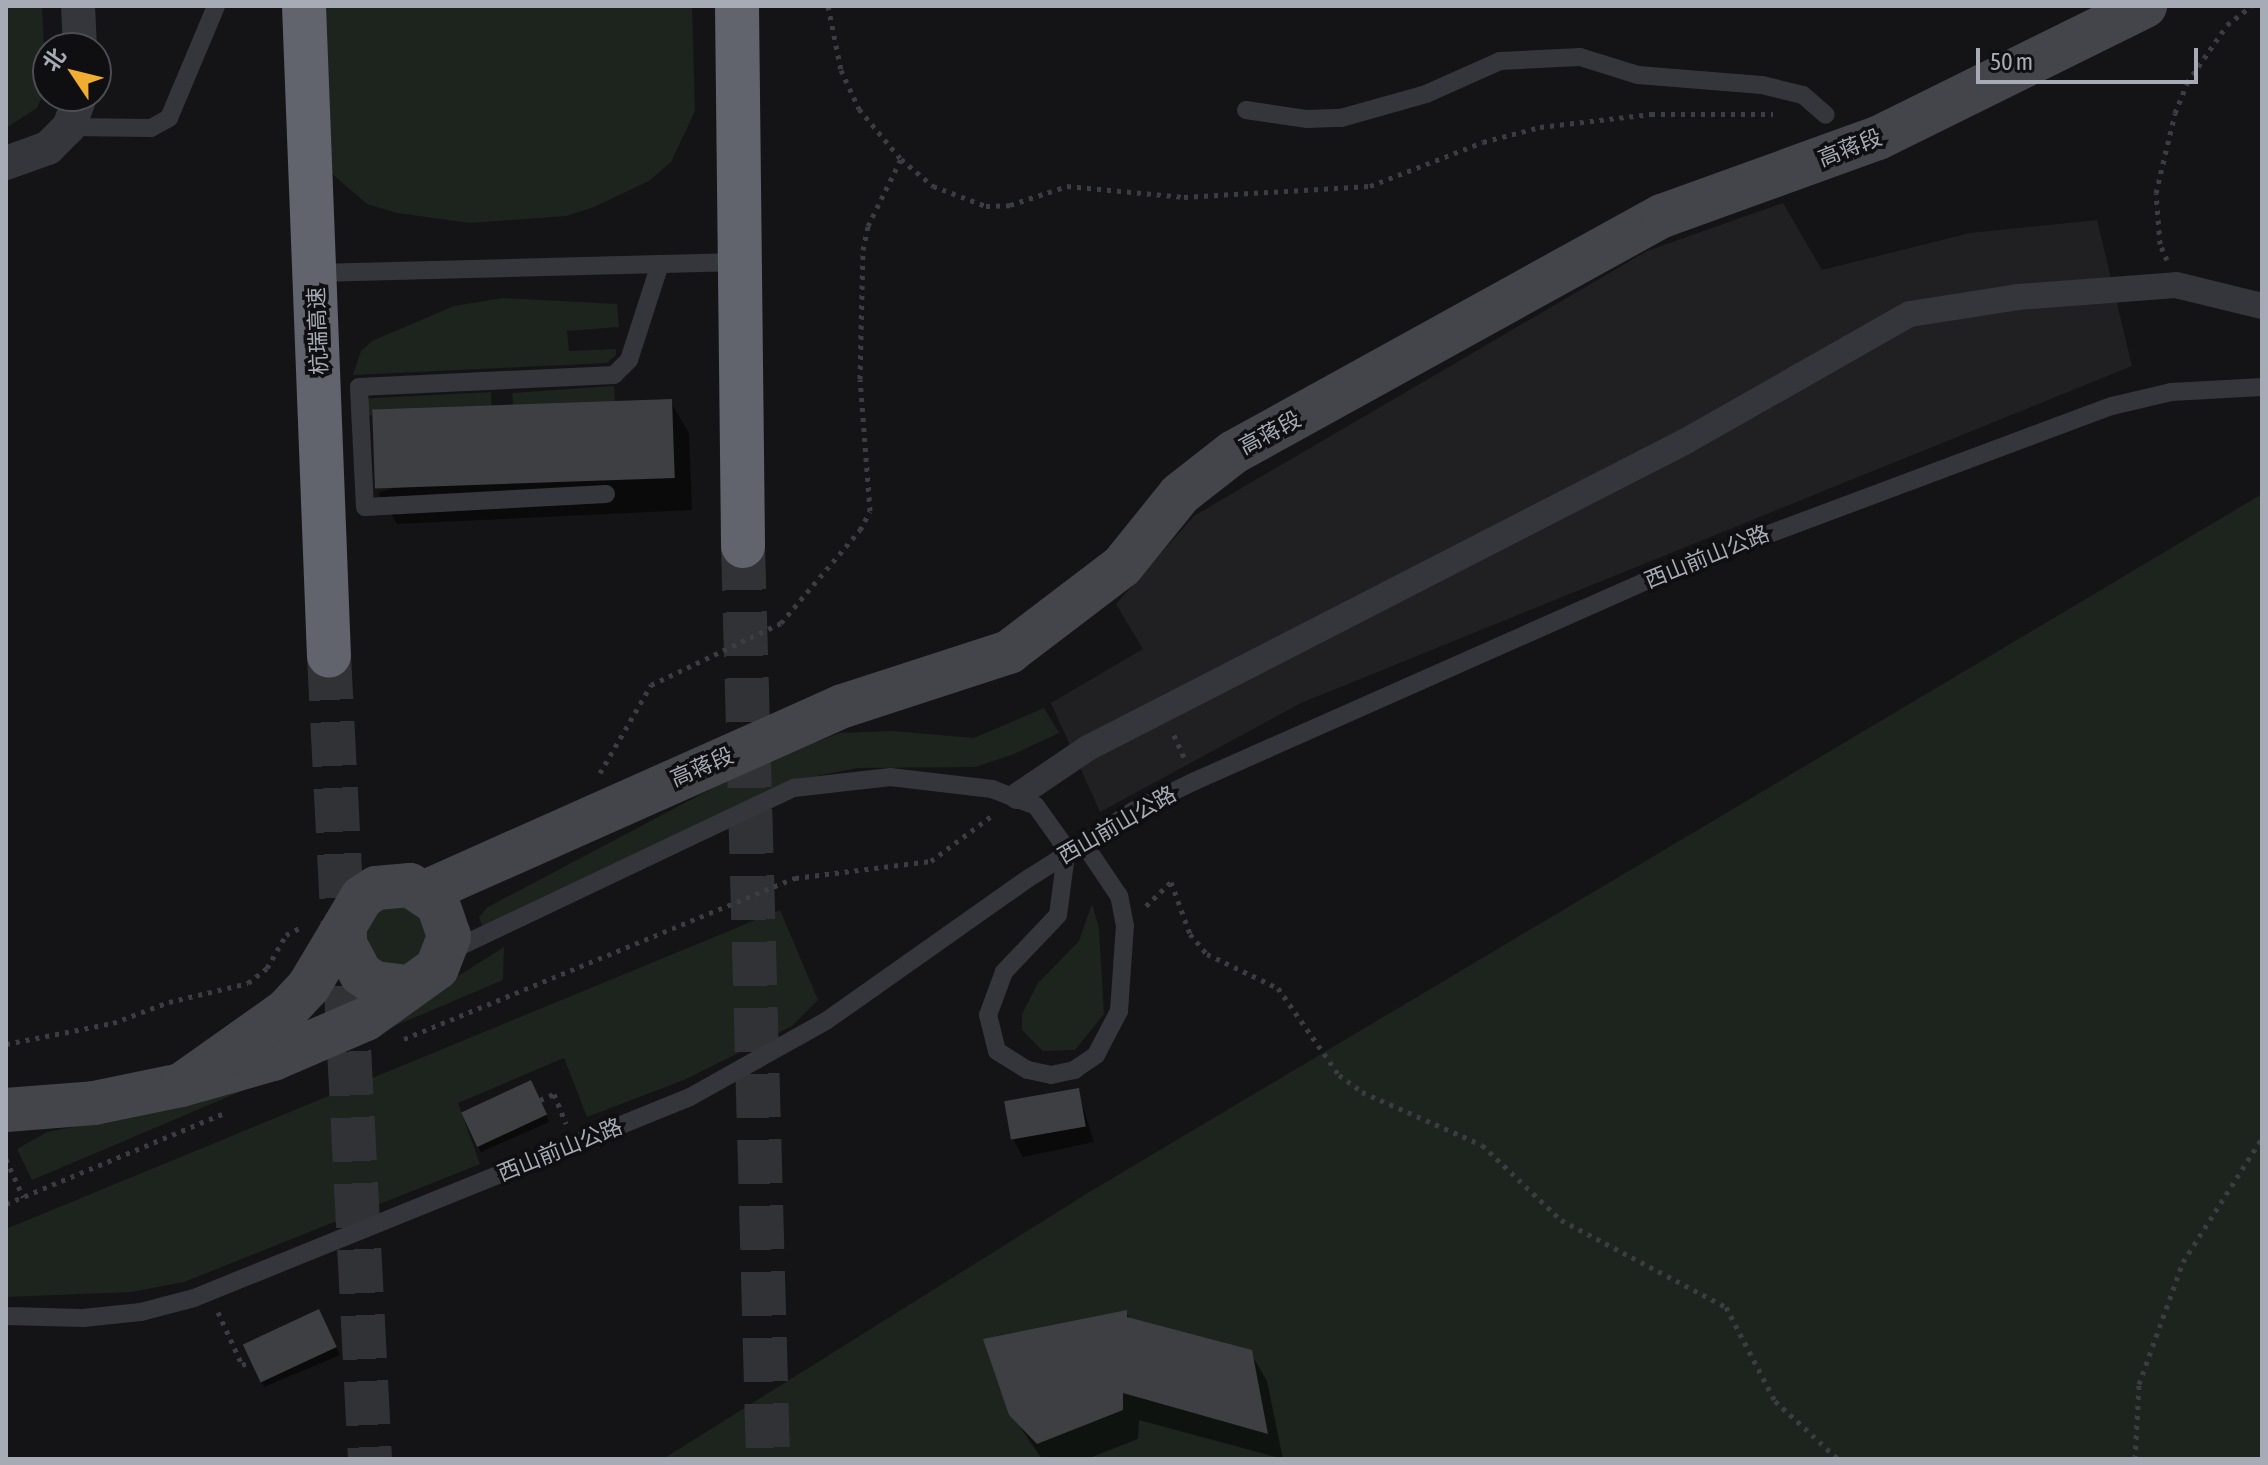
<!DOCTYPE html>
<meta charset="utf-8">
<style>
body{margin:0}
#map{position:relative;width:2268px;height:1465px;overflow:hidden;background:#141416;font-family:"Asap Condensed","Noto Sans SC",sans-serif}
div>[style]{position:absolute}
.built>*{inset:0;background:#202023}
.green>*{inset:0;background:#1c241d;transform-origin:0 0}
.shadow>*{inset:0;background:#0007}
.building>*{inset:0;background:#3e3f43;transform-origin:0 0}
.motorway-tunnel>*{height:44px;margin-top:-22px;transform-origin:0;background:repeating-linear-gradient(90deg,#313236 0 44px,transparent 0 66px)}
.path>*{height:5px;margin-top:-2.5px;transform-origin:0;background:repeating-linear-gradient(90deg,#3b3d42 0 4px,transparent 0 10px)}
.service>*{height:18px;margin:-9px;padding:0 9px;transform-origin:9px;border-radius:9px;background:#35363b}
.pedestrian>*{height:26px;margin:-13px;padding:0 13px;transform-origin:13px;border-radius:13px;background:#35363b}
.minor>*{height:34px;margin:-17px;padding:0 17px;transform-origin:17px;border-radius:17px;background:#35363b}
.secondary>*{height:44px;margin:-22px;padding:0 22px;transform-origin:22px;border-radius:22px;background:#43454b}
.motorway>*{height:44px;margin:-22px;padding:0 22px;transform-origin:22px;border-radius:22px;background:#61646c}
.service-bridge>*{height:18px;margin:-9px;padding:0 9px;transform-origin:9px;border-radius:9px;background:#35363b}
span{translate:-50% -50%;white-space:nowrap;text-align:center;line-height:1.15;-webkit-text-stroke:7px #0f0f11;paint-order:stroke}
.street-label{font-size:22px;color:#a6abb6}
.frame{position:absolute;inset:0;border:8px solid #a6abb6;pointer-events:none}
.north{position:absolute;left:32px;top:32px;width:80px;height:80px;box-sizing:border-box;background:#0f0f11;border:2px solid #4b4d53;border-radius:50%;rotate:305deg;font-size:22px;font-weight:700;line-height:32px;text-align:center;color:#a6abb6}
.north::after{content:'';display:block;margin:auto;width:28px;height:36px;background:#f1ad31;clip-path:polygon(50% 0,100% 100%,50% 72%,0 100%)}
.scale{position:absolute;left:1976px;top:48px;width:222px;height:36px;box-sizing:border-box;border:4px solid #a6abb6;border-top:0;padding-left:10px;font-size:24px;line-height:28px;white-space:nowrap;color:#a6abb6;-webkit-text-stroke:6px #0f0f11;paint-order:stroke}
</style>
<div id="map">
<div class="built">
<i style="clip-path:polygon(1783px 203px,1822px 270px,1970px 233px,2097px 220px,2132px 366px,1301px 703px,1100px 812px,1051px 703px,1143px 649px,1116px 604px,1194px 516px,1647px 251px)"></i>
</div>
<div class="green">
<i style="clip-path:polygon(6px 6px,42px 6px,46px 88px,37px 108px,6px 128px)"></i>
<i style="clip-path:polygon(317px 6px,692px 6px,695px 111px,671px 162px,649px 181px,594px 207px,566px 216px,470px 223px,397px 213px,367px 204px,330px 172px)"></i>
<i style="clip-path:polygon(503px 298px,617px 304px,619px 327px,567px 331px,569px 351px,616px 349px,616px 355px,607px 363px,353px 375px,361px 351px,372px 341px,454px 306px)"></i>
<i style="left:614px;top:386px;width:16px;height:102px;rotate:86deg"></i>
<i style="left:491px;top:392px;width:17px;height:124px;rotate:87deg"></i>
<i style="clip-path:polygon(2262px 494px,2262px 1459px,663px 1459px,1091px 1191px)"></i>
<i style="clip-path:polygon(1044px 708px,1059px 733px,1014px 754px,975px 767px,858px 768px,800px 779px,493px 926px,482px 925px,479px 917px,488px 907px,764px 761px,840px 733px,893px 731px,974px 738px)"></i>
<i style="clip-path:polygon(1092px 904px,1099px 928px,1104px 1014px,1075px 1050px,1043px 1051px,1022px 1030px,1022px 1014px,1038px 983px,1079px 941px)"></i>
<i style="clip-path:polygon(416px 907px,432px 939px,411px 969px,375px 966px,361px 926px,374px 908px)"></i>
<i style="clip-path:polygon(780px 910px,818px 1000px,792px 1026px,684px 1080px,587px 1117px,564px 1058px,458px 1103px,480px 1164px,184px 1282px,131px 1292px,6px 1297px,6px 1229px)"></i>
<i style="clip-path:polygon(504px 947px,503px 980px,32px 1180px,17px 1149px,47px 1132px,199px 1103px,365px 1035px)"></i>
</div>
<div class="shadow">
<i style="clip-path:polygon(670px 401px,689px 433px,692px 510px,397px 524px,378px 493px)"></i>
<i style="clip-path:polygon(535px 1090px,549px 1122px,481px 1152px,463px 1112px)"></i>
<i style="clip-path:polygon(1078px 1090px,1094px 1142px,1023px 1157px,1014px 1141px)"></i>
<i style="clip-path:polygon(1126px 1313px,1131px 1320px,1250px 1352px,1267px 1381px,1283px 1459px,1139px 1420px,1138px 1439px,1087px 1459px,1042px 1459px,1011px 1414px)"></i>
<i style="clip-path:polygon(323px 1319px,340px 1355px,264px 1387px,245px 1344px)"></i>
</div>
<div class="building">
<i style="left:672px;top:399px;width:79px;height:300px;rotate:88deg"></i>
<i style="left:531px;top:1080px;width:38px;height:77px;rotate:65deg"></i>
<i style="left:1079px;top:1088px;width:39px;height:76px;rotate:80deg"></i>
<i style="left:319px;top:1309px;width:42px;height:84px;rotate:65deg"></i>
<i style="clip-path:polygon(1127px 1310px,1127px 1317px,1252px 1350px,1268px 1434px,1123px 1393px,1123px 1410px,1037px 1444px,1009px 1415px,983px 1339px)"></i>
</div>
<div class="motorway-tunnel">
<i style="left:743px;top:546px;width:913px;rotate:88.43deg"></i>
<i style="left:329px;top:656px;width:804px;rotate:87.08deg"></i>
</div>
<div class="path">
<i style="left:828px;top:6px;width:65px;rotate:78.5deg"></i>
<i style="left:841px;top:70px;width:43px;rotate:65.2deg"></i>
<i style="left:859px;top:109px;width:65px;rotate:50deg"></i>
<i style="left:901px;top:159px;width:42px;rotate:40.2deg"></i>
<i style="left:933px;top:186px;width:57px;rotate:20.7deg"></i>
<i style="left:986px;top:206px;width:24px;rotate:-2deg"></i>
<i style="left:1010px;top:205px;width:60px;rotate:-18.4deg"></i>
<i style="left:1067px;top:186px;width:118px;rotate:5.4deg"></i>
<i style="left:1184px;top:197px;width:186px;rotate:-3.4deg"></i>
<i style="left:1370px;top:186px;width:121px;rotate:-21.3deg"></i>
<i style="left:1483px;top:142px;width:59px;rotate:-14.7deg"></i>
<i style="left:1540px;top:127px;width:112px;rotate:-6.7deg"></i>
<i style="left:1651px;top:114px;width:122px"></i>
<i style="left:2167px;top:260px;width:17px;rotate:-114deg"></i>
<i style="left:2160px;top:244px;width:51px;rotate:-94.5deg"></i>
<i style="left:2156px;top:193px;width:82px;rotate:-76.6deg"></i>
<i style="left:2175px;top:113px;width:32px;rotate:-68deg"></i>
<i style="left:2187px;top:83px;width:70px;rotate:-55.4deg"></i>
<i style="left:2227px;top:25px;width:31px;rotate:-38deg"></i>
<i style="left:1174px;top:735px;width:30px;rotate:66deg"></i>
<i style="left:600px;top:773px;width:102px;rotate:-59.9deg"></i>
<i style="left:651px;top:685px;width:144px;rotate:-25.5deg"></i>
<i style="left:781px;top:623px;width:122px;rotate:-49.7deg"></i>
<i style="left:860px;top:530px;width:21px;rotate:-62deg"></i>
<i style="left:870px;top:511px;width:132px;rotate:-94.3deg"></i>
<i style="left:860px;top:379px;width:129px;rotate:-88.7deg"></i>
<i style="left:863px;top:250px;width:25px;rotate:-78deg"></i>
<i style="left:868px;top:226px;width:75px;rotate:-63.8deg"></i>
<i style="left:1146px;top:906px;width:35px;rotate:-44deg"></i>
<i style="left:1171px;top:882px;width:55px;rotate:69.9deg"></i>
<i style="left:1190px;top:934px;width:26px;rotate:50deg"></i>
<i style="left:1207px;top:954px;width:79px;rotate:25.6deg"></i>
<i style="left:1278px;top:988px;width:106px;rotate:55deg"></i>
<i style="left:1339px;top:1075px;width:29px;rotate:36deg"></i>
<i style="left:1362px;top:1092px;width:131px;rotate:23.8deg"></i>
<i style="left:1482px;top:1145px;width:109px;rotate:43.5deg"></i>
<i style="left:1561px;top:1220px;width:187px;rotate:27.8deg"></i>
<i style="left:1726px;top:1307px;width:106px;rotate:62.5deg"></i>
<i style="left:1775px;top:1401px;width:86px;rotate:42.6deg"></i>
<i style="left:404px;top:1039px;width:423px;rotate:-22.4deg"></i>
<i style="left:795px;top:878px;width:137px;rotate:-7.1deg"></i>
<i style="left:931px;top:861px;width:79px;rotate:-36.7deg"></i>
<i style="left:6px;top:1044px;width:109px;rotate:-11.1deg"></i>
<i style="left:113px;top:1023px;width:60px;rotate:-20.6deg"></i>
<i style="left:169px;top:1002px;width:81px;rotate:-13.5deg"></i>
<i style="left:248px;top:983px;width:24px;rotate:-38deg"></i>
<i style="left:267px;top:968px;width:38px;rotate:-60deg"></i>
<i style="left:286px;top:935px;width:18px;rotate:-27deg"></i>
<i style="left:540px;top:1100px;width:15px;rotate:-23deg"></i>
<i style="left:554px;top:1094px;width:32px;rotate:68deg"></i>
<i style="left:6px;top:1159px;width:42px;rotate:65.9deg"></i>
<i style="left:6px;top:1204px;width:237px;rotate:-22.6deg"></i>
<i style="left:218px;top:1312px;width:58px;rotate:65.6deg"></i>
<i style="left:242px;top:1365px;width:9px;rotate:-21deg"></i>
<i style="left:2135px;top:1459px;width:75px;rotate:-86.9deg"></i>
<i style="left:2139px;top:1384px;width:130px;rotate:-70.2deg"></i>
<i style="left:2183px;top:1262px;width:147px;rotate:-57.5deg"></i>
</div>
<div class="service">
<i style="left:1246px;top:110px;width:62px;rotate:8.4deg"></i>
<i style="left:1307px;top:119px;width:34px;rotate:-2deg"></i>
<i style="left:1341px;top:118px;width:88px;rotate:-15.8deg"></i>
<i style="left:1426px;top:94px;width:81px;rotate:-24deg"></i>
<i style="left:1500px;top:61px;width:80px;rotate:-2.9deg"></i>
<i style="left:1580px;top:57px;width:61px;rotate:17.2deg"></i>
<i style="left:1638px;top:75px;width:124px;rotate:4.6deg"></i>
<i style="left:1762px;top:85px;width:42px;rotate:13.7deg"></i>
<i style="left:1803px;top:95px;width:30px;rotate:41deg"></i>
<i style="left:69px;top:127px;width:82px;rotate:0.7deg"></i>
<i style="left:151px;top:128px;width:21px;rotate:-29deg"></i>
<i style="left:169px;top:118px;width:121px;rotate:-67.2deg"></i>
<i style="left:316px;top:273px;width:424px;rotate:-1.5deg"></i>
<i style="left:606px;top:494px;width:241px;rotate:176.9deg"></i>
<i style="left:365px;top:507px;width:120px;rotate:-92.9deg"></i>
<i style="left:359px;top:387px;width:255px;rotate:-2.7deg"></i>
<i style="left:614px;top:375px;width:21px;rotate:-45deg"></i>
<i style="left:629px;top:360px;width:101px;rotate:-72.1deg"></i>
<i style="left:1075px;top:849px;width:69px;rotate:-33.2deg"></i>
<i style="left:1133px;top:811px;width:69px;rotate:-25.8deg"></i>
<i style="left:1195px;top:781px;width:511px;rotate:-23.91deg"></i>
<i style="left:1662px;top:574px;width:480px;rotate:-20.5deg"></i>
<i style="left:2112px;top:406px;width:61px;rotate:-13.3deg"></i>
<i style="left:2171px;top:392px;width:91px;rotate:-3.1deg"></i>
<i style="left:450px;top:951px;width:381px;rotate:-25.4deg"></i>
<i style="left:794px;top:788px;width:97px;rotate:-6.5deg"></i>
<i style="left:890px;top:777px;width:103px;rotate:6.7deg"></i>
<i style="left:992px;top:789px;width:47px;rotate:21.1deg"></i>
<i style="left:1036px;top:806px;width:43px;rotate:54.5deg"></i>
<i style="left:1061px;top:841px;width:21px;rotate:79deg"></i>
<i style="left:1065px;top:862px;width:53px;rotate:97.5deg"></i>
<i style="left:1058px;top:915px;width:79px;rotate:133.5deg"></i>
<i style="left:1004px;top:972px;width:46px;rotate:110.4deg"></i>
<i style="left:988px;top:1015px;width:37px;rotate:76deg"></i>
<i style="left:997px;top:1051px;width:36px;rotate:32deg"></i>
<i style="left:1028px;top:1070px;width:24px;rotate:12deg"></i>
<i style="left:1051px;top:1075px;width:24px;rotate:-12deg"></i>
<i style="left:1074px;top:1070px;width:27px;rotate:-34deg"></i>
<i style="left:1096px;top:1055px;width:50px;rotate:-62.4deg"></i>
<i style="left:1119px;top:1011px;width:85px;rotate:-86deg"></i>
<i style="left:1125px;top:926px;width:31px;rotate:-101deg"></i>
<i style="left:1119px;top:896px;width:63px;rotate:-123.9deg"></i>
<i style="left:6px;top:1316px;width:77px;rotate:1.5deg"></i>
<i style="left:83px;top:1318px;width:58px;rotate:-5.9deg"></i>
<i style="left:141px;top:1312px;width:55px;rotate:-14.8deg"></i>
<i style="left:194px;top:1298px;width:535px;rotate:-22.06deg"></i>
<i style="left:690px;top:1097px;width:156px;rotate:-29.2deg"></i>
<i style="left:826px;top:1021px;width:248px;rotate:-35.2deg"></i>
</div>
<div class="pedestrian">
<i style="left:1017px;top:796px;width:86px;rotate:-34.1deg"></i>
<i style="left:1088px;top:748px;width:672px;rotate:-27.17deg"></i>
<i style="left:1686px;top:441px;width:257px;rotate:-29.6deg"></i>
<i style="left:1910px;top:314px;width:109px;rotate:-8.9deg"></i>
<i style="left:2018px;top:297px;width:158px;rotate:-4.3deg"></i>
<i style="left:2176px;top:285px;width:89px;rotate:13.7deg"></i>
</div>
<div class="minor">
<i style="left:78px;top:6px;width:42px;rotate:87.3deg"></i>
<i style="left:6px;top:163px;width:45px;rotate:-19.7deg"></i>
<i style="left:48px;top:148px;width:30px;rotate:-45deg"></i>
<i style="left:69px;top:127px;width:33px;rotate:-70deg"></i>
</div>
<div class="secondary">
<i style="left:425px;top:892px;width:458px;rotate:-24deg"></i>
<i style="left:843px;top:706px;width:175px;rotate:-18deg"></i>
<i style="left:1009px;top:652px;width:142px;rotate:-37.3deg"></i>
<i style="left:1122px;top:566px;width:92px;rotate:-51.1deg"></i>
<i style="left:1180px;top:494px;width:68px;rotate:-37.9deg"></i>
<i style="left:1234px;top:452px;width:489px;rotate:-28.9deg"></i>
<i style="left:1662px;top:216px;width:230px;rotate:-19.9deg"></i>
<i style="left:1878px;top:138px;width:298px;rotate:-26.3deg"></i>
<i style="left:345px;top:926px;width:18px;rotate:90deg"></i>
<i style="left:345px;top:944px;width:34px;rotate:62deg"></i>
<i style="left:361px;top:974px;width:17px;rotate:33deg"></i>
<i style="left:375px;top:983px;width:33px;rotate:7deg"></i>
<i style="left:6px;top:1110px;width:88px;rotate:-4.5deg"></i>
<i style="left:94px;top:1103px;width:89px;rotate:-11.7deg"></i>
<i style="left:181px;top:1085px;width:96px;rotate:-15.8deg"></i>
<i style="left:273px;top:1059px;width:101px;rotate:-23.3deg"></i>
<i style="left:366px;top:1019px;width:87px;rotate:-35.7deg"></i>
<i style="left:437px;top:968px;width:34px;rotate:-69deg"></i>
<i style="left:449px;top:936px;width:34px;rotate:-109deg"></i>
<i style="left:438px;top:904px;width:34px;rotate:-146deg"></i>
<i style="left:410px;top:885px;width:34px;rotate:175deg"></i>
<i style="left:376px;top:888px;width:17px;rotate:147deg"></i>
<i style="left:362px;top:897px;width:104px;rotate:120.8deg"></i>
<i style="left:309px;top:986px;width:33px;rotate:133deg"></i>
<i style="left:287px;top:1010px;width:130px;rotate:144.7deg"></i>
</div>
<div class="motorway">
<i style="left:304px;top:6px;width:650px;rotate:87.8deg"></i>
<i style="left:737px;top:6px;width:540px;rotate:89.36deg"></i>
</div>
<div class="service-bridge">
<i style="left:1029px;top:878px;width:54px;rotate:-32.2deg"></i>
</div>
<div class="street-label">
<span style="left:1850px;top:148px;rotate:-21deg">高蒋段</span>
<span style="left:318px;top:331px;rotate:-92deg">杭瑞高速</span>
<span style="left:1270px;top:433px;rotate:-28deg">高蒋段</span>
<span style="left:1707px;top:557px;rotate:-22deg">西山前山公路</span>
<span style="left:702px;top:767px;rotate:-23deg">高蒋段</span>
<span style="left:1117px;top:825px;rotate:-30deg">西山前山公路</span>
<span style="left:560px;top:1150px;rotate:-22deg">西山前山公路</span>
</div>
<div class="frame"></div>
<div class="north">北</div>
<div class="scale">50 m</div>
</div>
